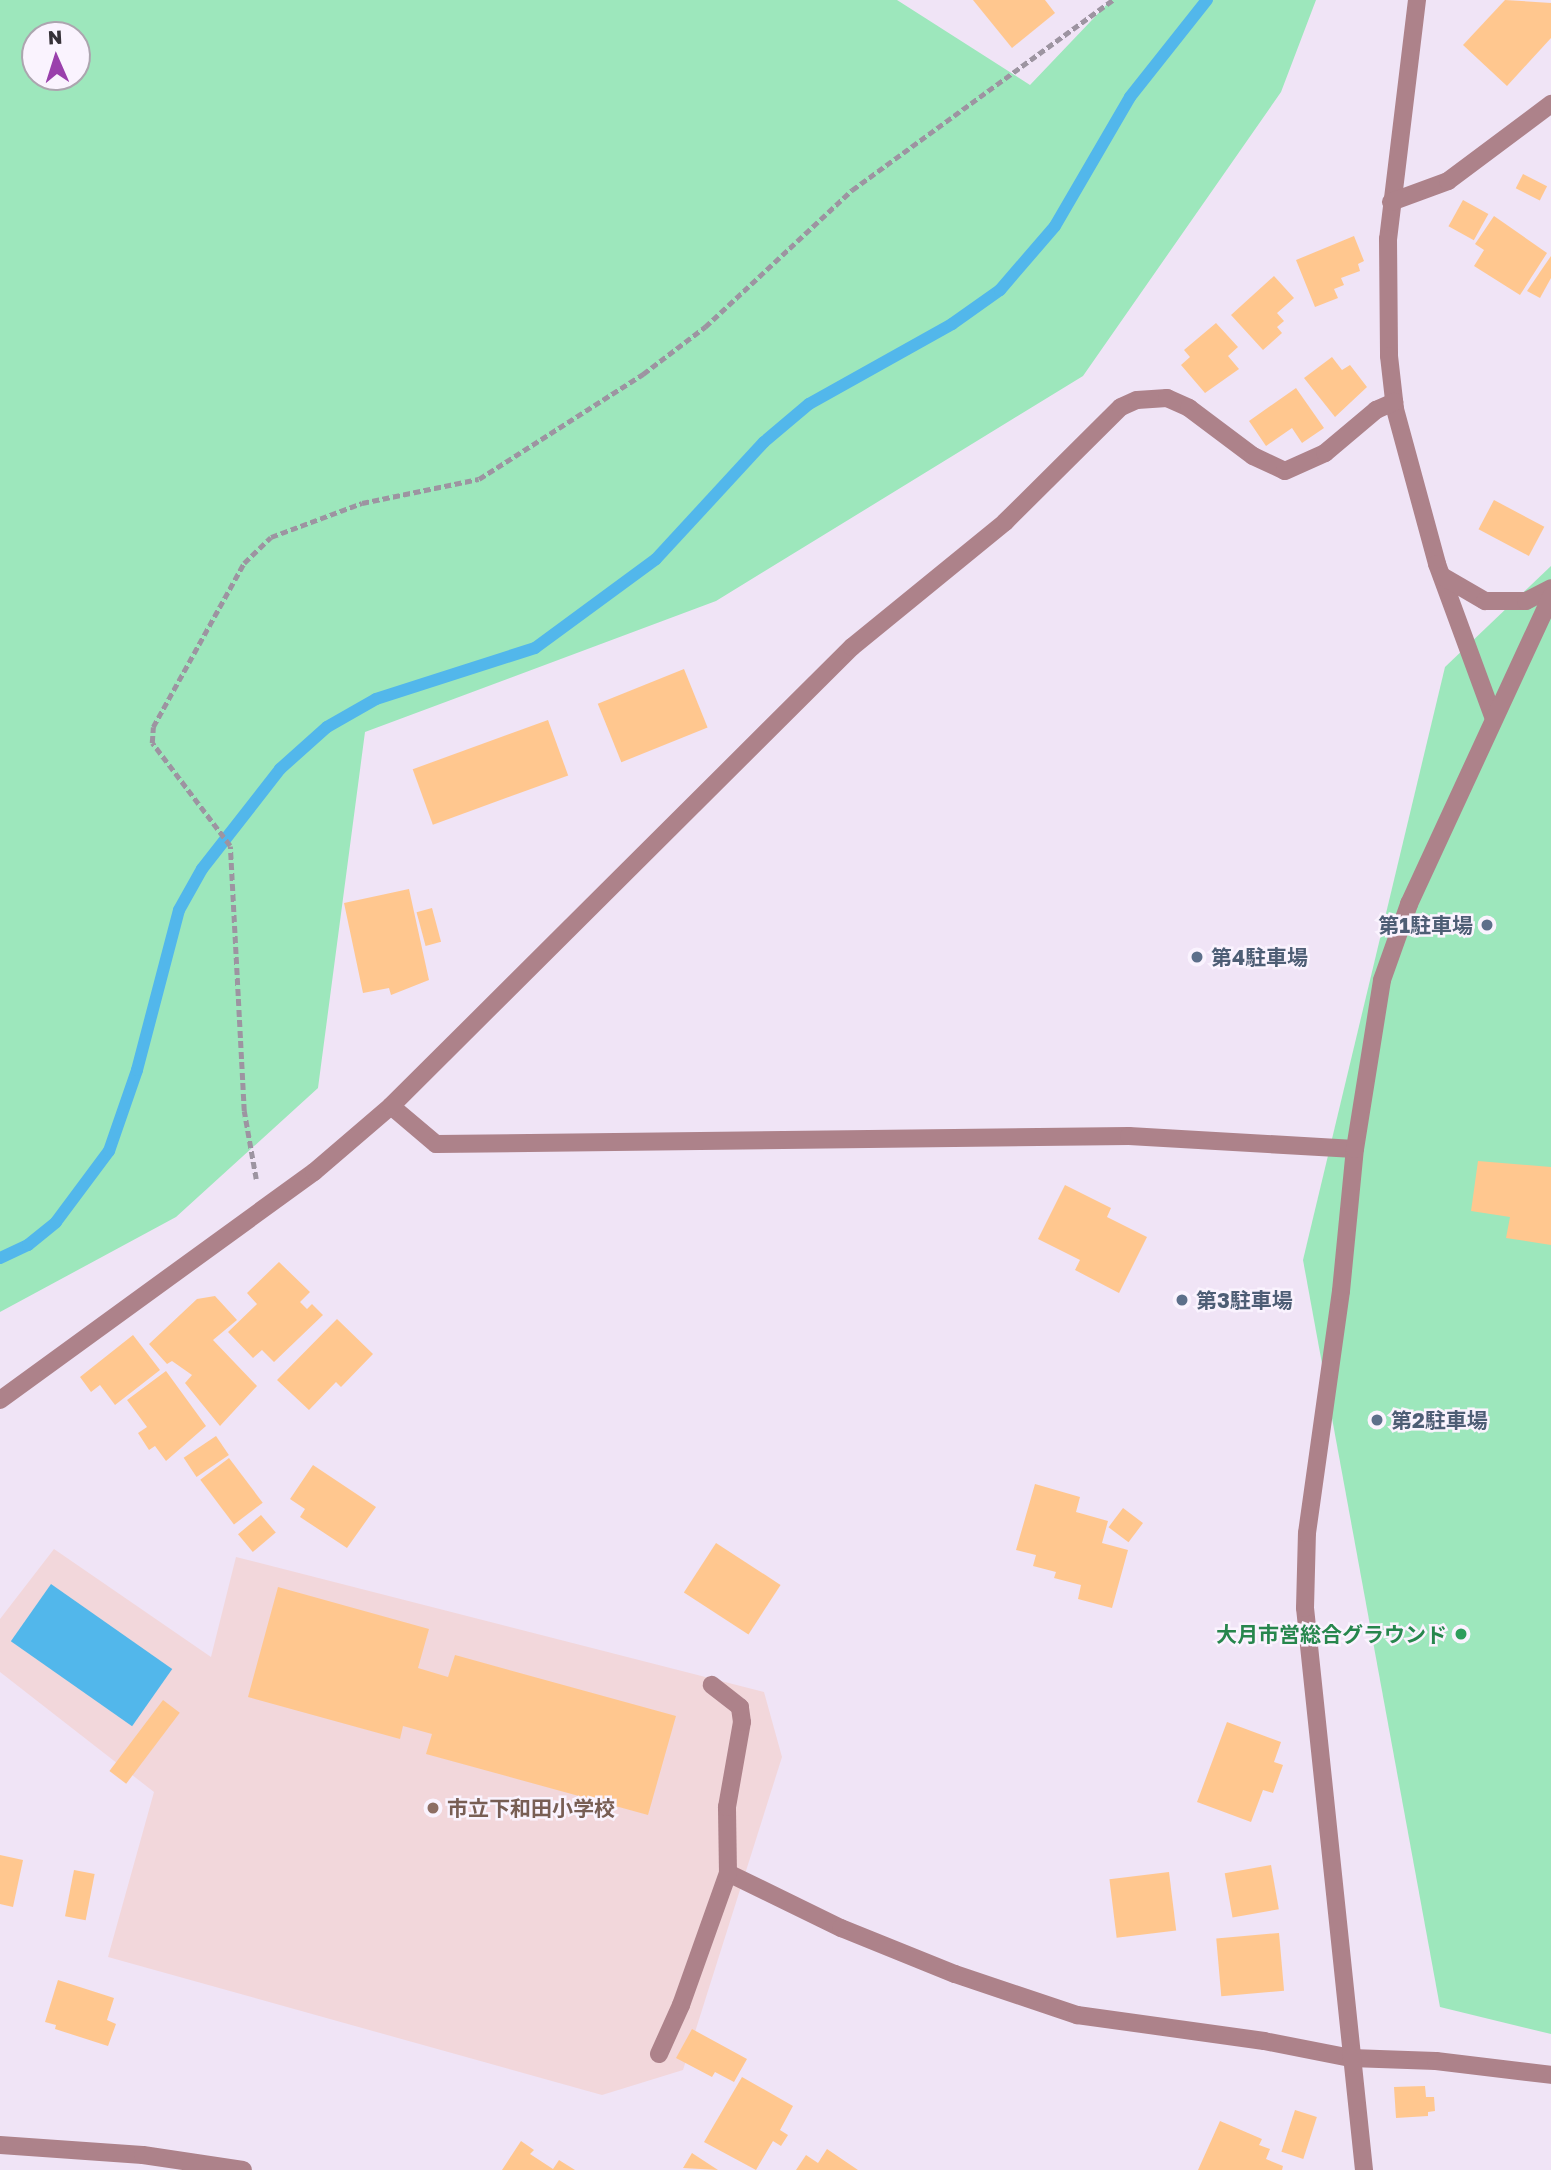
<!DOCTYPE html>
<meta charset="utf-8">
<style>
body{margin:0}
#map{position:relative;width:1551px;height:2170px;overflow:hidden;background:#f0e4f6;font-family:"Golos Text","Noto Sans JP",sans-serif}
div>[style]{position:absolute}
.education>*{inset:0;background:#f2d7db}
.green>*{inset:0;background:#9de7bc}
.water>*{inset:0;background:#52b7eb;transform-origin:0 0}
.stream>*{height:12px;margin:-6px;padding:0 6px;transform-origin:6px;border-radius:6px;background:#52b7eb}
.building>*{inset:0;background:#ffc78f;transform-origin:0 0}
.path>*{height:4.5px;margin-top:-2.25px;transform-origin:0;background:repeating-linear-gradient(90deg,#9d94a1 0 7px,transparent 0 10.5px)}
.minor>*{height:18px;margin:-9px;padding:0 9px;transform-origin:9px;border-radius:9px;background:#ad828a}
.dots>*{width:19px;height:19px;translate:-50% -50%;box-sizing:border-box;border:4px solid #faf3fe;border-radius:50%}
span{translate:-50% -50%;white-space:nowrap;text-align:center;line-height:1.15;-webkit-text-stroke:5px #faf3fe;paint-order:stroke}
.service-label{font-size:21px;color:#4e5e75;font-weight:700}
.right{translate:-100% -50%;text-align:right}
.left{translate:0 -50%;text-align:left}
.leisure-label{font-size:21px;color:#27864d;font-weight:700}
.education-label{font-size:21px;color:#785e54;font-weight:700}
.north{position:absolute;left:21px;top:21px;width:70px;height:70px;box-sizing:border-box;background:#faf3fe;border:2px solid #aca5af;border-radius:50%;rotate:357deg;font-size:19px;font-weight:700;line-height:28px;text-align:center;color:#363138}
.north::after{content:'';display:block;margin:auto;width:24px;height:32px;background:#9a40ac;clip-path:polygon(50% 0,100% 100%,50% 72%,0 100%)}
</style>
<div id="map">
<div class="education">
<i style="clip-path:polygon(54px 1549px,211px 1657px,236px 1557px,764px 1692px,782px 1757px,683px 2070px,602px 2095px,108px 1957px,154px 1792px,0 1672px,0 1619px)"></i>
</div>
<div class="green">
<i style="clip-path:polygon(evenodd,0 0,897px 0,1030px 85px,1111px 0,1316px 0,1281px 92px,1083px 376px,716px 601px,365px 732px,318px 1088px,176px 1217px,0 1312px,0 0,35px 35px,77px 35px,77px 77px,35px 77px,35px 35px)"></i>
<i style="clip-path:polygon(1551px 566px,1551px 2034px,1440px 2007px,1303px 1260px,1445px 667px)"></i>
</div>
<div class="water">
<i style="left:51px;top:1584px;width:148px;height:70px;rotate:35deg"></i>
</div>
<div class="stream">
<i style="left:0;top:1258px;width:31px;rotate:-25deg"></i>
<i style="left:28px;top:1245px;width:36px;rotate:-39deg"></i>
<i style="left:56px;top:1222px;width:89px;rotate:-53.3deg"></i>
<i style="left:109px;top:1151px;width:86px;rotate:-70.9deg"></i>
<i style="left:137px;top:1070px;width:165px;rotate:-75.3deg"></i>
<i style="left:179px;top:910px;width:47px;rotate:-60.7deg"></i>
<i style="left:202px;top:869px;width:127px;rotate:-52deg"></i>
<i style="left:280px;top:769px;width:63px;rotate:-41.8deg"></i>
<i style="left:327px;top:727px;width:56px;rotate:-29.7deg"></i>
<i style="left:376px;top:699px;width:167px;rotate:-17.8deg"></i>
<i style="left:535px;top:648px;width:150px;rotate:-36.3deg"></i>
<i style="left:656px;top:559px;width:159px;rotate:-47.3deg"></i>
<i style="left:764px;top:442px;width:59px;rotate:-40.2deg"></i>
<i style="left:809px;top:404px;width:164px;rotate:-29.2deg"></i>
<i style="left:952px;top:324px;width:59px;rotate:-35.3deg"></i>
<i style="left:1000px;top:290px;width:84px;rotate:-49.3deg"></i>
<i style="left:1055px;top:226px;width:149px;rotate:-59.8deg"></i>
<i style="left:1130px;top:97px;width:124px;rotate:-51.6deg"></i>
</div>
<div class="building">
<i style="clip-path:polygon(973px 0,1045px 0,1055px 13px,1012px 48px)"></i>
<i style="clip-path:polygon(1505px 0,1551px 3px,1551px 38px,1507px 86px,1463px 45px)"></i>
<i style="left:1523px;top:174px;width:27px;height:16px;rotate:27deg"></i>
<i style="left:1463px;top:200px;width:29px;height:30px;rotate:29deg"></i>
<i style="clip-path:polygon(1494px 216px,1547px 253px,1520px 295px,1474px 266px,1484px 250px,1475px 244px)"></i>
<i style="clip-path:polygon(1354px 236px,1364px 261px,1358px 264px,1360px 271px,1341px 278px,1344px 285px,1334px 289px,1338px 298px,1315px 307px,1296px 260px)"></i>
<i style="clip-path:polygon(1551px 256px,1551px 278px,1540px 298px,1527px 291px)"></i>
<i style="clip-path:polygon(1274px 276px,1294px 298px,1277px 313px,1284px 321px,1277px 327px,1282px 333px,1263px 350px,1231px 315px)"></i>
<i style="clip-path:polygon(1216px 323px,1238px 347px,1228px 356px,1239px 369px,1205px 393px,1181px 365px,1190px 357px,1184px 350px)"></i>
<i style="clip-path:polygon(1332px 357px,1342px 370px,1350px 365px,1367px 387px,1335px 417px,1304px 378px)"></i>
<i style="clip-path:polygon(1296px 388px,1324px 428px,1302px 443px,1292px 428px,1266px 446px,1249px 421px)"></i>
<i style="left:1494px;top:500px;width:57px;height:33px;rotate:28deg"></i>
<i style="left:684px;top:669px;width:63px;height:93px;rotate:68deg"></i>
<i style="left:548px;top:720px;width:59px;height:144px;rotate:70deg"></i>
<i style="clip-path:polygon(409px 889px,429px 980px,391px 995px,389px 988px,363px 993px,344px 903px)"></i>
<i style="left:432px;top:908px;width:35px;height:16px;rotate:75deg"></i>
<i style="clip-path:polygon(1478px 1161px,1551px 1167px,1551px 1245px,1506px 1238px,1510px 1217px,1471px 1211px)"></i>
<i style="clip-path:polygon(1065px 1185px,1111px 1208px,1107px 1217px,1147px 1237px,1119px 1293px,1075px 1270px,1080px 1260px,1038px 1239px)"></i>
<i style="clip-path:polygon(279px 1262px,310px 1292px,300px 1302px,307px 1309px,312px 1304px,323px 1315px,274px 1362px,262px 1350px,253px 1358px,228px 1332px,257px 1304px,247px 1293px)"></i>
<i style="clip-path:polygon(215px 1296px,237px 1320px,213px 1340px,257px 1386px,220px 1426px,185px 1383px,192px 1375px,172px 1361px,167px 1364px,149px 1344px,197px 1299px)"></i>
<i style="clip-path:polygon(337px 1319px,373px 1354px,341px 1387px,336px 1382px,309px 1410px,277px 1380px)"></i>
<i style="clip-path:polygon(133px 1335px,160px 1370px,115px 1405px,100px 1385px,91px 1392px,80px 1377px)"></i>
<i style="clip-path:polygon(166px 1371px,206px 1426px,166px 1461px,155px 1446px,149px 1450px,138px 1433px,147px 1427px,127px 1400px)"></i>
<i style="left:216px;top:1436px;width:23px;height:39px;rotate:56deg"></i>
<i style="left:229px;top:1458px;width:56px;height:36px;rotate:53deg"></i>
<i style="clip-path:polygon(313px 1465px,376px 1507px,347px 1548px,300px 1517px,305px 1509px,290px 1499px)"></i>
<i style="clip-path:polygon(1035px 1484px,1080px 1497px,1076px 1512px,1108px 1521px,1102px 1543px,1128px 1550px,1112px 1608px,1078px 1599px,1081px 1585px,1054px 1578px,1056px 1572px,1033px 1566px,1036px 1555px,1016px 1550px)"></i>
<i style="left:1123px;top:1508px;width:25px;height:24px;rotate:37deg"></i>
<i style="left:261px;top:1515px;width:23px;height:30px;rotate:50deg"></i>
<i style="left:716px;top:1543px;width:77px;height:59px;rotate:33deg"></i>
<i style="clip-path:polygon(278px 1587px,429px 1629px,418px 1668px,448px 1677px,455px 1655px,676px 1716px,648px 1815px,426px 1754px,432px 1734px,403px 1726px,400px 1739px,248px 1697px)"></i>
<i style="left:163px;top:1700px;width:21px;height:89px;rotate:37deg"></i>
<i style="clip-path:polygon(1227px 1722px,1281px 1742px,1274px 1762px,1283px 1765px,1273px 1793px,1263px 1790px,1251px 1822px,1197px 1802px)"></i>
<i style="clip-path:polygon(0 1855px,23px 1860px,13px 1907px,0 1904px)"></i>
<i style="left:1271px;top:1865px;width:45px;height:47px;rotate:80deg"></i>
<i style="left:74px;top:1870px;width:21px;height:47px;rotate:11deg"></i>
<i style="left:1169px;top:1872px;width:59px;height:60px;rotate:83deg"></i>
<i style="left:1279px;top:1933px;width:58px;height:63px;rotate:85deg"></i>
<i style="clip-path:polygon(58px 1980px,114px 1998px,107px 2020px,116px 2024px,108px 2046px,55px 2029px,56px 2025px,45px 2022px)"></i>
<i style="clip-path:polygon(692px 2029px,747px 2059px,734px 2082px,715px 2072px,712px 2077px,676px 2058px)"></i>
<i style="clip-path:polygon(742px 2077px,793px 2106px,780px 2130px,788px 2135px,781px 2146px,773px 2141px,756px 2170px,704px 2142px)"></i>
<i style="clip-path:polygon(1425px 2086px,1426px 2097px,1434px 2097px,1435px 2111px,1428px 2112px,1428px 2116px,1396px 2118px,1394px 2087px)"></i>
<i style="left:1295px;top:2110px;width:23px;height:44px;rotate:18deg"></i>
<i style="clip-path:polygon(1220px 2121px,1262px 2139px,1259px 2145px,1270px 2149px,1266px 2159px,1283px 2166px,1282px 2170px,1198px 2170px)"></i>
<i style="clip-path:polygon(521px 2141px,534px 2150px,530px 2154px,553px 2169px,559px 2160px,575px 2170px,502px 2170px)"></i>
<i style="clip-path:polygon(827px 2149px,858px 2170px,796px 2170px,806px 2155px,818px 2163px)"></i>
<i style="clip-path:polygon(692px 2153px,718px 2170px,683px 2168px)"></i>
</div>
<div class="path">
<i style="left:256px;top:1179px;width:69px;rotate:-100deg"></i>
<i style="left:244px;top:1111px;width:265px;rotate:-93deg"></i>
<i style="left:230px;top:846px;width:129px;rotate:-127.1deg"></i>
<i style="left:152px;top:743px;width:16px;rotate:-86deg"></i>
<i style="left:153px;top:727px;width:188px;rotate:-61deg"></i>
<i style="left:244px;top:563px;width:37px;rotate:-44deg"></i>
<i style="left:271px;top:537px;width:97px;rotate:-20.5deg"></i>
<i style="left:362px;top:503px;width:119px;rotate:-11.6deg"></i>
<i style="left:479px;top:479px;width:195px;rotate:-32.6deg"></i>
<i style="left:643px;top:374px;width:78px;rotate:-37.2deg"></i>
<i style="left:705px;top:327px;width:201px;rotate:-43deg"></i>
<i style="left:852px;top:190px;width:323px;rotate:-36.1deg"></i>
</div>
<div class="minor">
<i style="left:1417px;top:0;width:241px;rotate:96.9deg"></i>
<i style="left:1388px;top:239px;width:117px;rotate:89.5deg"></i>
<i style="left:1389px;top:356px;width:53px;rotate:83.5deg"></i>
<i style="left:1395px;top:409px;width:161px;rotate:74.8deg"></i>
<i style="left:1437px;top:564px;width:162px;rotate:69.8deg"></i>
<i style="left:1391px;top:202px;width:61px;rotate:-20.2deg"></i>
<i style="left:1448px;top:181px;width:129px;rotate:-36.8deg"></i>
<i style="left:1442px;top:576px;width:50px;rotate:30.2deg"></i>
<i style="left:1485px;top:601px;width:41px"></i>
<i style="left:1526px;top:601px;width:28px;rotate:-27deg"></i>
<i style="left:391px;top:1106px;width:59px;rotate:40.2deg"></i>
<i style="left:436px;top:1144px;width:693px;rotate:-0.66deg"></i>
<i style="left:1129px;top:1136px;width:226px;rotate:3.3deg"></i>
<i style="left:0;top:1400px;width:388px;rotate:-36deg"></i>
<i style="left:314px;top:1172px;width:101px;rotate:-40.6deg"></i>
<i style="left:391px;top:1106px;width:651px;rotate:-44.88deg"></i>
<i style="left:852px;top:647px;width:198px;rotate:-39.2deg"></i>
<i style="left:1005px;top:522px;width:163px;rotate:-44.8deg"></i>
<i style="left:1121px;top:407px;width:17px;rotate:-24deg"></i>
<i style="left:1137px;top:400px;width:30px;rotate:-4deg"></i>
<i style="left:1167px;top:398px;width:24px;rotate:24deg"></i>
<i style="left:1189px;top:408px;width:80px;rotate:36.9deg"></i>
<i style="left:1253px;top:456px;width:35px;rotate:25deg"></i>
<i style="left:1285px;top:471px;width:44px;rotate:-24.2deg"></i>
<i style="left:1325px;top:453px;width:67px;rotate:-40.1deg"></i>
<i style="left:1376px;top:410px;width:20px;rotate:-24deg"></i>
<i style="left:728px;top:1873px;width:126px;rotate:26deg"></i>
<i style="left:841px;top:1928px;width:123px;rotate:22deg"></i>
<i style="left:955px;top:1974px;width:129px;rotate:18.6deg"></i>
<i style="left:1077px;top:2015px;width:189px;rotate:7.9deg"></i>
<i style="left:1264px;top:2041px;width:89px;rotate:11.1deg"></i>
<i style="left:1351px;top:2058px;width:85px;rotate:2deg"></i>
<i style="left:1436px;top:2061px;width:116px;rotate:6.9deg"></i>
<i style="left:659px;top:2054px;width:54px;rotate:-65.8deg"></i>
<i style="left:681px;top:2005px;width:140px;rotate:-70.4deg"></i>
<i style="left:728px;top:1873px;width:66px;rotate:-90.9deg"></i>
<i style="left:727px;top:1807px;width:86px;rotate:-80deg"></i>
<i style="left:742px;top:1722px;width:15px;rotate:-98deg"></i>
<i style="left:740px;top:1707px;width:36px;rotate:-142deg"></i>
<i style="left:0;top:2145px;width:143px;rotate:4deg"></i>
<i style="left:143px;top:2155px;width:101px;rotate:8.5deg"></i>
<i style="left:1364px;top:2170px;width:565px;rotate:-95.99deg"></i>
<i style="left:1305px;top:1608px;width:75px;rotate:-88.5deg"></i>
<i style="left:1307px;top:1533px;width:244px;rotate:-82deg"></i>
<i style="left:1341px;top:1291px;width:143px;rotate:-84.4deg"></i>
<i style="left:1355px;top:1149px;width:171px;rotate:-80.9deg"></i>
<i style="left:1382px;top:980px;width:81px;rotate:-70.4deg"></i>
<i style="left:1409px;top:904px;width:339px;rotate:-65.2deg"></i>
</div>
<div class="dots">
<i style="left:1487px;top:925px;background:#5c6f8a"></i>
<i style="left:1197px;top:957px;background:#5c6f8a"></i>
<i style="left:1182px;top:1300px;background:#5c6f8a"></i>
<i style="left:1377px;top:1420px;background:#5c6f8a"></i>
<i style="left:1461px;top:1634px;background:#2e9e5b"></i>
<i style="left:433px;top:1808px;background:#8d6e63"></i>
</div>
<div class="service-label">
<span class="right" style="left:1473px;top:925px">第1駐車場</span>
<span class="left" style="left:1211px;top:957px">第4駐車場</span>
<span class="left" style="left:1196px;top:1300px">第3駐車場</span>
<span class="left" style="left:1391px;top:1420px">第2駐車場</span>
</div>
<div class="leisure-label">
<span class="right" style="left:1447px;top:1634px">大月市営総合グラウンド</span>
</div>
<div class="education-label">
<span class="left" style="left:447px;top:1808px">市立下和田小学校</span>
</div>
<div class="north">N</div>
</div>
